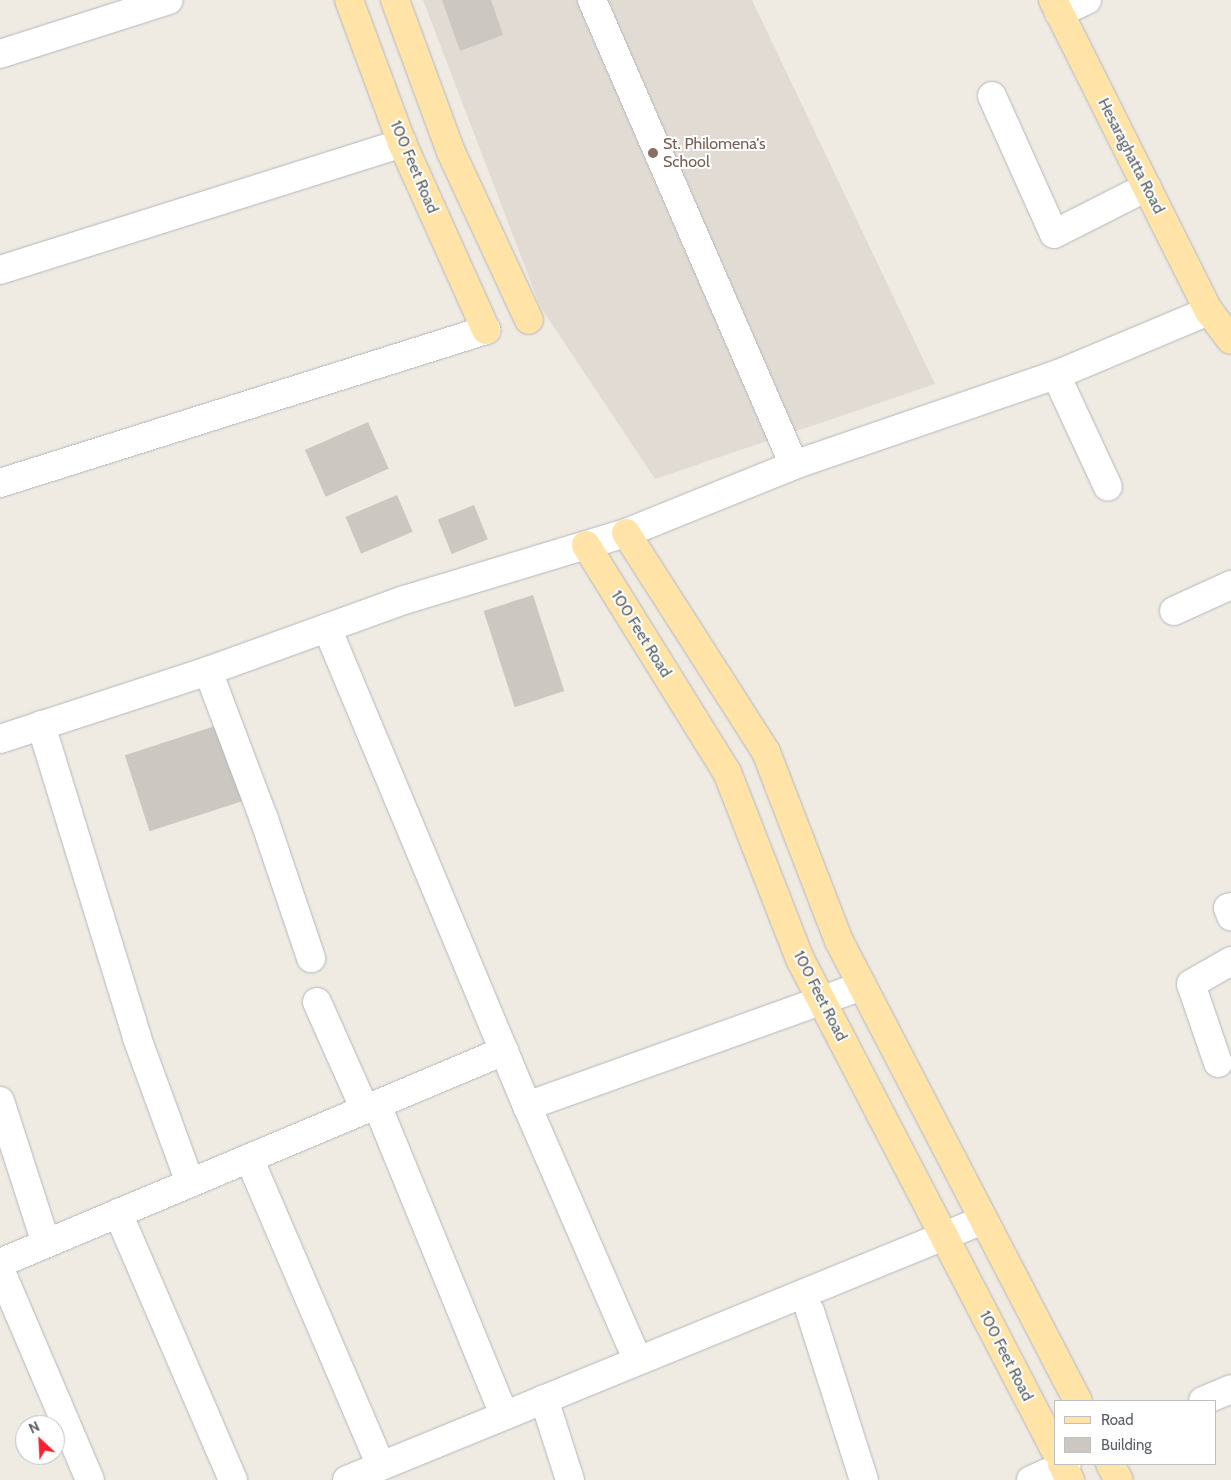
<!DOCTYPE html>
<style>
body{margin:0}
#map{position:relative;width:1231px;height:1480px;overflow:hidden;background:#efeae2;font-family:Cabin,sans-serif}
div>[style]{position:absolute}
.education>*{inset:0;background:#e1dbd3}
.building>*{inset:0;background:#ccc7c1;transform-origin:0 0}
.roads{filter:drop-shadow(0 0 1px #b3b7bb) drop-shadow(0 0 1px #b3b7bb)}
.minor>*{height:28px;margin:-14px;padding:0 14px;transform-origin:14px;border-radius:14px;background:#fff}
.major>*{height:28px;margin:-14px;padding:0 14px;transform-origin:14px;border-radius:14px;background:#ffe3a7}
.dots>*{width:14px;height:14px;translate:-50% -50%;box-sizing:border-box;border:2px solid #fff;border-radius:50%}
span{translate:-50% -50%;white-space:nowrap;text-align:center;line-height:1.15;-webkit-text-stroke:4px #fff;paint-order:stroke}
.education-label{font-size:16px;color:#785e54}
.left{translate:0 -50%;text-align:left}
.street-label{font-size:16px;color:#5a6064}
.legend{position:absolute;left:1054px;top:1400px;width:162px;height:65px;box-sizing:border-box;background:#fff;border:1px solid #bdbfc1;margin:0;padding:6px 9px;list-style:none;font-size:15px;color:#5a6064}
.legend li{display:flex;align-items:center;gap:10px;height:25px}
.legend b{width:25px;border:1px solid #bdbfc1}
.north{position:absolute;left:15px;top:1415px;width:50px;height:50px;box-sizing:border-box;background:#fff;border:1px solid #bdbfc1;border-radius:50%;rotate:335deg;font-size:14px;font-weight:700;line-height:20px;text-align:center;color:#5a6064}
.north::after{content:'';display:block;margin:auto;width:18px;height:22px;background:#f62132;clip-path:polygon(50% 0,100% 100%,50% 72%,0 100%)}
</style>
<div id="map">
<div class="education">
<i style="clip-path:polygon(423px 0,752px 0,935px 384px,655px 479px,540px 306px)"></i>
</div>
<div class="building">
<i style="clip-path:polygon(442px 0,491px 0,503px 35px,460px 51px)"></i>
<i style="left:368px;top:422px;width:51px;height:69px;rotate:66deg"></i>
<i style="left:397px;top:495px;width:40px;height:56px;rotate:67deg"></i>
<i style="left:474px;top:505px;width:37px;height:39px;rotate:68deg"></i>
<i style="left:533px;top:595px;width:101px;height:52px;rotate:72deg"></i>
<i style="left:218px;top:725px;width:80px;height:98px;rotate:72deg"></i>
</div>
<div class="roads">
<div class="minor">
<i style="left:592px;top:0;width:507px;rotate:66.52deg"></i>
<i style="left:1059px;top:13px;width:31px;rotate:-25deg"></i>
<i style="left:0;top:54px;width:177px;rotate:-17.7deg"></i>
<i style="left:992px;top:96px;width:151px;rotate:65.8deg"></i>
<i style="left:1054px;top:234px;width:104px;rotate:-26.8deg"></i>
<i style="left:0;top:270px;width:422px;rotate:-17.5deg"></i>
<i style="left:1056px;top:375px;width:123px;rotate:65.1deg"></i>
<i style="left:0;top:483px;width:510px;rotate:-17.47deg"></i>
<i style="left:1174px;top:611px;width:63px;rotate:-24.5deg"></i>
<i style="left:327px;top:628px;width:518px;rotate:67.3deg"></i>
<i style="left:527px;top:1106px;width:278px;rotate:66.5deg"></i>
<i style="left:208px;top:671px;width:158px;rotate:69.3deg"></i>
<i style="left:264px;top:819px;width:147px;rotate:71.3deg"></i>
<i style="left:41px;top:725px;width:327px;rotate:72.9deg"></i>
<i style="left:137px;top:1038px;width:154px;rotate:69.9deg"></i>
<i style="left:0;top:739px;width:219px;rotate:-18.1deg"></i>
<i style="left:208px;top:671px;width:208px;rotate:-19.9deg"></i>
<i style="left:404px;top:600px;width:232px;rotate:-16.8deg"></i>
<i style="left:626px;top:533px;width:181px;rotate:-22deg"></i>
<i style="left:794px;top:465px;width:277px;rotate:-19deg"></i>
<i style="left:1056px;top:375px;width:166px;rotate:-22.7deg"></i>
<i style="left:1231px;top:907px;width:3px;rotate:162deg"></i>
<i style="left:1228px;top:908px;width:9px;rotate:69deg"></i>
<i style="left:317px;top:1002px;width:118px;rotate:66deg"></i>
<i style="left:1218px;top:1063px;width:83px;rotate:-108.9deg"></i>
<i style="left:1191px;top:984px;width:46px;rotate:-29.9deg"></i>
<i style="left:0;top:1101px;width:149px;rotate:72.1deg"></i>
<i style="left:377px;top:1105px;width:335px;rotate:67.7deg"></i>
<i style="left:527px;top:1106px;width:356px;rotate:-19.7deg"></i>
<i style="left:249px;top:1158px;width:335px;rotate:66.8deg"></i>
<i style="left:118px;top:1213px;width:291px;rotate:66.7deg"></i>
<i style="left:0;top:1263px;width:547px;rotate:-22.81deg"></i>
<i style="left:0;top:1269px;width:229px;rotate:66.9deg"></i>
<i style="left:810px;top:1311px;width:177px;rotate:72.3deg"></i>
<i style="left:544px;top:1399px;width:85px;rotate:72.2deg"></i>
<i style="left:1203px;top:1401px;width:30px;rotate:-23deg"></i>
<i style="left:347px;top:1480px;width:687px;rotate:-22.23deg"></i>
<i style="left:1031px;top:1480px;width:39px;rotate:-24deg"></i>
</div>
<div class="major">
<i style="left:349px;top:0;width:153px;rotate:69.7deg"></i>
<i style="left:402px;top:143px;width:205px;rotate:65.8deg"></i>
<i style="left:395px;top:0;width:162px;rotate:69.8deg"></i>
<i style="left:451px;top:152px;width:185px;rotate:65.1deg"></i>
<i style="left:1053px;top:0;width:348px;rotate:63.4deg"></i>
<i style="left:1209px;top:311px;width:36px;rotate:53deg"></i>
<i style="left:626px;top:533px;width:260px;rotate:57.4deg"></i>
<i style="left:766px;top:752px;width:203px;rotate:68.9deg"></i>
<i style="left:839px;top:941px;width:518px;rotate:62.55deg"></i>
<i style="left:586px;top:545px;width:267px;rotate:58.2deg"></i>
<i style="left:727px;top:772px;width:201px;rotate:68.7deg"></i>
<i style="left:800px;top:959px;width:553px;rotate:62.55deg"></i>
<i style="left:1062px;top:1464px;width:18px;rotate:63deg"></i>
<i style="left:1110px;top:1464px;width:18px;rotate:61deg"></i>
</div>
</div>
<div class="dots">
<i style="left:653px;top:153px;background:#8d6e63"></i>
</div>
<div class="education-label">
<span class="left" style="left:663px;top:153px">St. Philomena's<br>School</span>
</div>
<div class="street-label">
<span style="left:1131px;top:156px;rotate:63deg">Hesaraghatta Road</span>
<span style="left:414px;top:167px;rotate:67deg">100 Feet Road</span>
<span style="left:641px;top:634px;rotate:58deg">100 Feet Road</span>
<span style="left:820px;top:996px;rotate:63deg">100 Feet Road</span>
<span style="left:1006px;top:1356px;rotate:63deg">100 Feet Road</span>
</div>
<ul class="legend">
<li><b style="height:6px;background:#ffe3a7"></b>Road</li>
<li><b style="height:14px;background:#ccc7c1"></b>Building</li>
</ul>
<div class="north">N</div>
</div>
